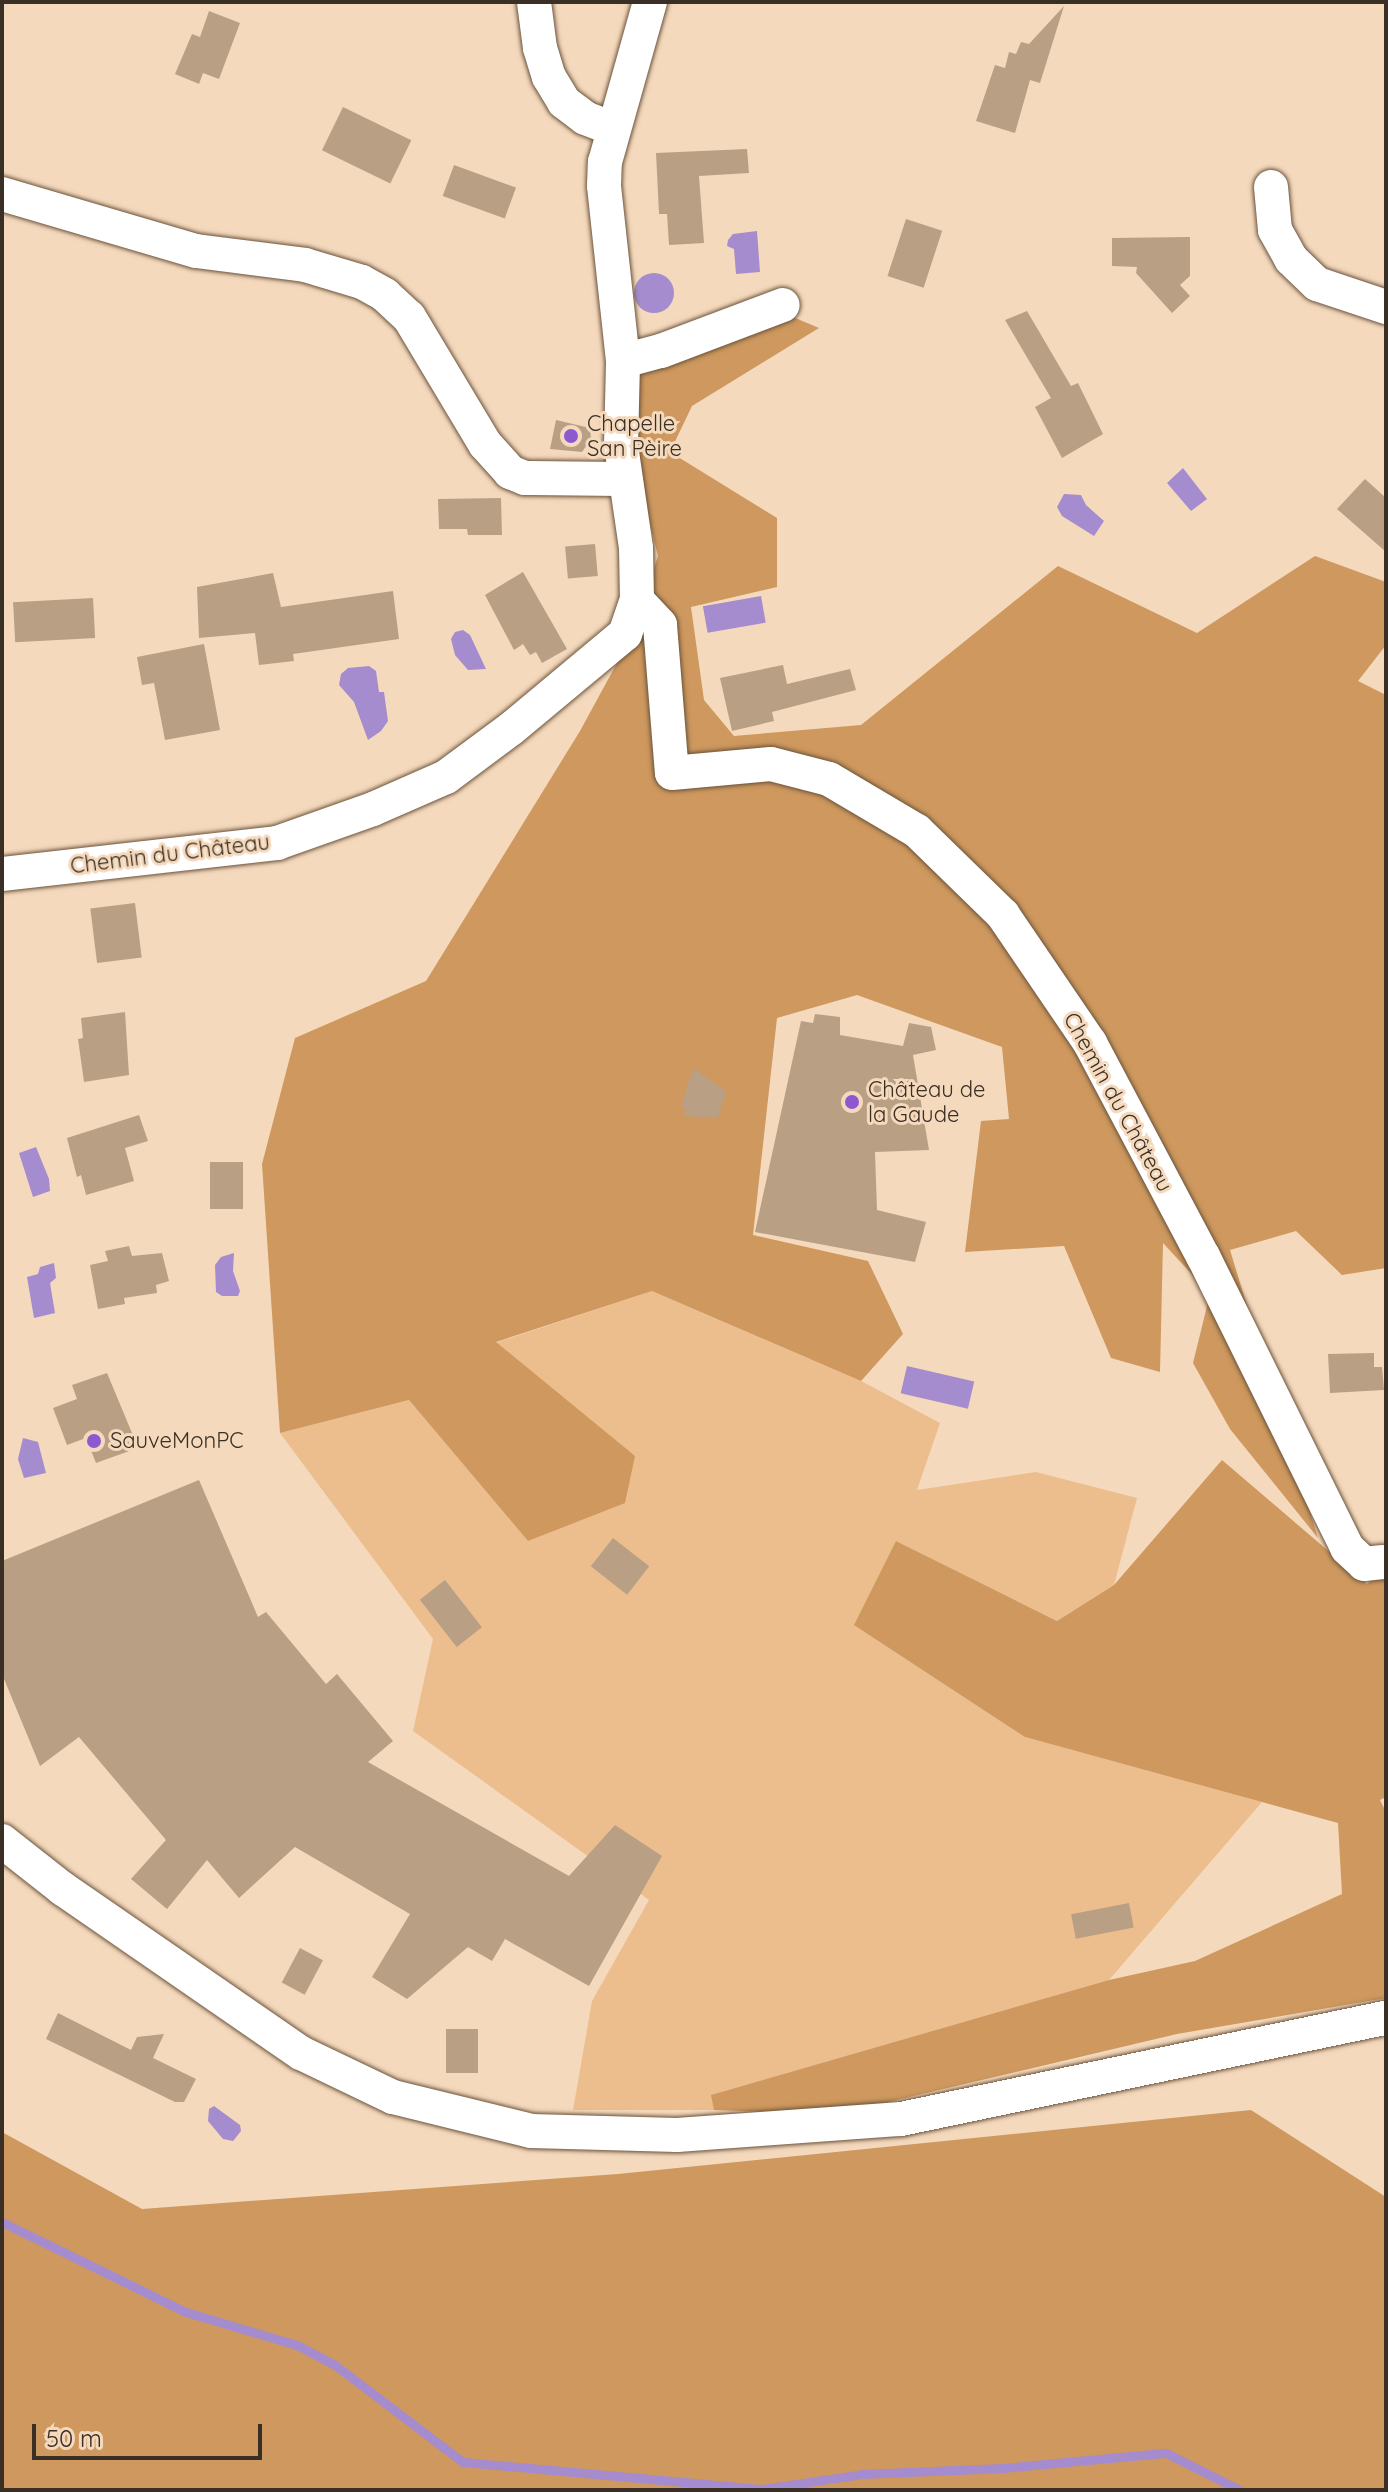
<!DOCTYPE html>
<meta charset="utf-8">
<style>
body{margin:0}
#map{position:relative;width:1388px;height:2492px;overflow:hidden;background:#f5d9bd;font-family:Quicksand,sans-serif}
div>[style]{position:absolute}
.green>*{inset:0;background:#ecbe8e}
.forest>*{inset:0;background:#ce985e}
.water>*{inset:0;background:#a58cce;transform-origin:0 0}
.round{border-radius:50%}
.stream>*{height:9px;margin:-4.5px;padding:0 4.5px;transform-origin:4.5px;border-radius:4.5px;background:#a58cce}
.building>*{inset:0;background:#b99f84;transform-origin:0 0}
.roads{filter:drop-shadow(0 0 2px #6a533b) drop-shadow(0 0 2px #6a533b)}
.minor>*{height:34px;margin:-17px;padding:0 17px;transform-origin:17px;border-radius:17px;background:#fff}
.dots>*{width:22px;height:22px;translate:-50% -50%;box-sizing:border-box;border:4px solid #f5d9bd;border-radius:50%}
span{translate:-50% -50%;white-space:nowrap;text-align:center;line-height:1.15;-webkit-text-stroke:6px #f5d9bd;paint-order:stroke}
.poi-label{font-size:22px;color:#3a2f25}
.left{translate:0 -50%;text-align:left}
.street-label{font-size:22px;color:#3a2f25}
.frame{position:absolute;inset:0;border:4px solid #3a2f25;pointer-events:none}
.scale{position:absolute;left:32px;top:2424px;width:230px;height:36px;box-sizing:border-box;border:4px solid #3a2f25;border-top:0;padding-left:10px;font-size:24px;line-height:28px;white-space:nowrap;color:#3a2f25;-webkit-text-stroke:6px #f5d9bd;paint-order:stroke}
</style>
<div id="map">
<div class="green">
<i style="clip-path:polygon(652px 1291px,861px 1381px,940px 1423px,917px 1490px,1036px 1472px,1137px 1498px,1114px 1585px,1057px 1621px,896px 1541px,1025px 1737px,1262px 1802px,1109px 1980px,712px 2095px,714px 2110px,573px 2110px,592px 2001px,649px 1900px,413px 1731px,433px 1639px,280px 1433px,409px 1400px,528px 1541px,495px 1343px)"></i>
</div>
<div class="forest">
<i style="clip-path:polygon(781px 312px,819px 328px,692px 406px,670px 452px,777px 518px,777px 587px,691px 607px,704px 700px,734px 736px,861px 725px,1058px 566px,1197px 633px,1315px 556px,1386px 582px,1386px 645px,1358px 681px,1386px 695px,1386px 1268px,1342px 1275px,1296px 1231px,1230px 1250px,1318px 1538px,1230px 1429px,1193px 1363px,1210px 1294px,1163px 1243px,1160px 1372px,1111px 1358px,1064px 1246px,965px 1252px,981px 1121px,1009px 1119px,1002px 1047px,857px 995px,777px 1018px,753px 1235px,868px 1261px,903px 1334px,861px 1381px,652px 1291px,496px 1342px,635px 1456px,625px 1503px,528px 1541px,409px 1400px,280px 1433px,262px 1164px,295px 1038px,426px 981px,580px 731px,629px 641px,658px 556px,633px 455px,635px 362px)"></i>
<i style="clip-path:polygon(1222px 1460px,1367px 1584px,1386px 1567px,1386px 1797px,1380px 1800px,1386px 1812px,1386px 1998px,1177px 2034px,837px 2114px,714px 2110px,711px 2095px,1109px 1980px,1195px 1961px,1342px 1894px,1338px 1823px,1025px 1737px,854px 1625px,896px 1541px,1057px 1621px,1114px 1585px)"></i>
<i style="clip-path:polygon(1251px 2110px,1386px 2197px,1386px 2490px,2px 2490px,2px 2132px,142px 2209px,618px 2174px)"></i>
</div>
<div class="water">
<i style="clip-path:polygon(757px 231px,760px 272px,736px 274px,734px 249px,727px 246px,728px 240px,733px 234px)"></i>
<i class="round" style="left:634px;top:273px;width:40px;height:40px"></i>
<i style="clip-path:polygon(1183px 468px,1207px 499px,1191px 511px,1167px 483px)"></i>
<i style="clip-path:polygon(1064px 494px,1081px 495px,1086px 505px,1104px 521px,1094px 536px,1062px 516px,1057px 507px)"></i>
<i style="left:761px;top:596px;width:27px;height:59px;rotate:80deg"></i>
<i style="clip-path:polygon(463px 630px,470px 635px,486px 669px,468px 670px,455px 655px,451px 639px,455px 632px)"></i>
<i style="clip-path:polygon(369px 666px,376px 671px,379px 692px,384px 692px,388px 721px,381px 731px,368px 740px,354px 702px,339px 685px,341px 674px,348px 668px)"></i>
<i style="clip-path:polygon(36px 1147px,49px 1179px,50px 1191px,33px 1197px,19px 1153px)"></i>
<i style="clip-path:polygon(234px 1253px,233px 1271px,240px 1291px,238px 1296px,222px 1296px,216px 1292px,215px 1265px,221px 1257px)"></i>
<i style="clip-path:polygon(54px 1263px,56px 1278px,50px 1283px,55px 1313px,34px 1318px,27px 1277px,38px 1274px,40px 1267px)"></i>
<i style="left:907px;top:1366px;width:69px;height:28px;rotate:13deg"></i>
<i style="clip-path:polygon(23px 1438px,38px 1442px,46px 1473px,24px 1478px,18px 1459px)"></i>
<i style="clip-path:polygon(214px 2106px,240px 2125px,241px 2131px,233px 2141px,223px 2139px,208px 2121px,209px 2109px)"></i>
</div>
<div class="stream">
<i style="left:2px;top:2222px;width:205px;rotate:26.1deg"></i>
<i style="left:186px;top:2312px;width:116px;rotate:16.6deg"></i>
<i style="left:297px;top:2345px;width:43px;rotate:27.8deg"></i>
<i style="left:335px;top:2365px;width:161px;rotate:37.2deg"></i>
<i style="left:463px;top:2462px;width:299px;rotate:5.2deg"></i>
<i style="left:761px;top:2489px;width:102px;rotate:-8.4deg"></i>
<i style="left:862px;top:2474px;width:141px;rotate:-2.4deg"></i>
<i style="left:1003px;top:2468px;width:164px;rotate:-5.3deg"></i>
<i style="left:1166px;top:2453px;width:83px;rotate:26.6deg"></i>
</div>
<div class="building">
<i style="clip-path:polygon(1064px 6px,1040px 83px,1030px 80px,1015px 133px,976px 121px,995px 65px,1005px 68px,1009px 52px,1016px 54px,1021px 42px,1029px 44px)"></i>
<i style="clip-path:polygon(209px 11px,240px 23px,219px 79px,203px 73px,199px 84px,175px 74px,192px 34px,200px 37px)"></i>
<i style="left:343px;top:107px;width:76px;height:48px;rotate:26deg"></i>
<i style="clip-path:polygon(747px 149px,749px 173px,699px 176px,704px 243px,669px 245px,667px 214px,659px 214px,656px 153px)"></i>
<i style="left:454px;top:165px;width:66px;height:33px;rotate:20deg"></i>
<i style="left:906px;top:219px;width:38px;height:60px;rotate:18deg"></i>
<i style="clip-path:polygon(1190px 237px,1190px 276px,1180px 285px,1190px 296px,1172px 313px,1136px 273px,1137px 267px,1112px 266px,1112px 238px)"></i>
<i style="clip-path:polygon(1027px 311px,1071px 386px,1078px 383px,1103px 434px,1062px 458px,1035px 407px,1051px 398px,1005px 320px)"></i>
<i style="clip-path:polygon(556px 420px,590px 428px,591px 439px,582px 452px,550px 449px)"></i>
<i style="clip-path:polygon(1365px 479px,1386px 498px,1386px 552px,1337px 509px)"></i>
<i style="clip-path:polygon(501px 498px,502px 535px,468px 535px,467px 529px,439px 529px,438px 499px)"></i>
<i style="left:595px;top:544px;width:32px;height:30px;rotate:85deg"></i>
<i style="clip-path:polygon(523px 572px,567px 649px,542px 663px,536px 652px,530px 655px,523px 644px,514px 650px,485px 595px)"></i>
<i style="clip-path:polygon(273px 573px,281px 607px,393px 591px,399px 639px,293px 654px,294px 661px,259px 665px,255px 633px,199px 638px,197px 587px)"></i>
<i style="left:93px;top:598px;width:40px;height:80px;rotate:87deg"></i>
<i style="clip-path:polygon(204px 644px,220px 730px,165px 740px,154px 683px,142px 685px,137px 657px)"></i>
<i style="clip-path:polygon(783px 665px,787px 684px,850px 669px,856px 690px,772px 712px,774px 721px,732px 731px,720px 678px)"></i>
<i style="left:135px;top:903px;width:55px;height:45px;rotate:83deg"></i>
<i style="clip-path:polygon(125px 1012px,129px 1075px,84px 1082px,78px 1039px,83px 1038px,81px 1018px)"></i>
<i style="clip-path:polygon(815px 1014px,840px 1017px,840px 1035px,903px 1046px,909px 1023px,931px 1027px,936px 1050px,913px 1055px,929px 1150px,875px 1152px,877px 1210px,926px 1222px,915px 1262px,755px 1232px,801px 1021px,813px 1023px)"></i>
<i style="clip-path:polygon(693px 1068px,726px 1091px,718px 1118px,683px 1116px,686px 1108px,681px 1107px)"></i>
<i style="clip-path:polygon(139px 1115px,148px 1141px,125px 1148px,134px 1181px,86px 1195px,81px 1175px,77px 1177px,67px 1138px)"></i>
<i style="left:210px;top:1162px;width:33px;height:47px"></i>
<i style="clip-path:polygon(129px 1246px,132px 1256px,162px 1253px,169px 1281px,156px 1285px,157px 1293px,124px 1298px,125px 1304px,98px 1309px,90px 1265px,108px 1261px,105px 1251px)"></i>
<i style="clip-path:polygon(1374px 1353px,1374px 1367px,1382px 1367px,1384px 1390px,1330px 1393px,1328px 1354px)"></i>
<i style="clip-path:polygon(107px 1373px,132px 1433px,126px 1436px,132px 1450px,96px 1463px,86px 1438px,67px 1445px,53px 1408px,77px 1399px,72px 1385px)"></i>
<i style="clip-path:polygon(199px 1480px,258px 1617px,266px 1612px,326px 1684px,337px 1674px,393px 1741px,368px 1762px,569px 1876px,615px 1825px,662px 1856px,589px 1986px,505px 1939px,492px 1961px,468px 1947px,407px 1999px,372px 1977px,410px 1914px,295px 1847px,239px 1898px,207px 1860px,167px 1909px,131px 1879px,166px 1840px,79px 1737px,40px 1766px,2px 1674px,2px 1561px)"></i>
<i style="left:613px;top:1538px;width:46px;height:36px;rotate:38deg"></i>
<i style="left:445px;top:1580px;width:60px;height:32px;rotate:52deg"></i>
<i style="left:1129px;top:1903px;width:25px;height:59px;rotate:79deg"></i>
<i style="left:300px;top:1948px;width:26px;height:39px;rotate:28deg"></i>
<i style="clip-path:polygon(58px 2013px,131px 2050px,137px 2037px,164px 2034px,153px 2058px,196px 2079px,184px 2102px,175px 2102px,46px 2039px)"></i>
<i style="left:478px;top:2029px;width:44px;height:32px;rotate:90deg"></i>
</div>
<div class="roads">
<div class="minor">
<i style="left:534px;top:2px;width:46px;rotate:82.6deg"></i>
<i style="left:540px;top:48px;width:30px;rotate:73deg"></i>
<i style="left:549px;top:77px;width:29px;rotate:59deg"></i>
<i style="left:564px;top:102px;width:26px;rotate:37deg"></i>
<i style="left:585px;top:118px;width:30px;rotate:21deg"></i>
<i style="left:1271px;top:187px;width:43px;rotate:84.7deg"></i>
<i style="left:1275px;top:230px;width:33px;rotate:61deg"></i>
<i style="left:1291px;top:259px;width:36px;rotate:44deg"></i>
<i style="left:1317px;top:284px;width:73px;rotate:18.4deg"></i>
<i style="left:2px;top:194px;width:202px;rotate:16.4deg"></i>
<i style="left:196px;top:251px;width:110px;rotate:7.3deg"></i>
<i style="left:305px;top:265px;width:59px;rotate:16.6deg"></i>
<i style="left:362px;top:282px;width:26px;rotate:29deg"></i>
<i style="left:385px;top:295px;width:33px;rotate:43deg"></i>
<i style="left:409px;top:317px;width:148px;rotate:59.1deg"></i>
<i style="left:485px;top:444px;width:38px;rotate:48deg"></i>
<i style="left:510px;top:472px;width:16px;rotate:22deg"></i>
<i style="left:525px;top:478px;width:100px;rotate:0.6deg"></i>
<i style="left:623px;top:361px;width:39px;rotate:-15deg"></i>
<i style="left:661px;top:351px;width:130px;rotate:-20.7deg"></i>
<i style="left:637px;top:600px;width:34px;rotate:47deg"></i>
<i style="left:660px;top:625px;width:148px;rotate:85.4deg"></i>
<i style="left:672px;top:773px;width:99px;rotate:-5.2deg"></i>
<i style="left:771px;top:764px;width:60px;rotate:14.5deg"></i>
<i style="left:829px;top:779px;width:102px;rotate:30.6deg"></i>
<i style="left:917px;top:831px;width:120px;rotate:44.3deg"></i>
<i style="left:1003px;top:915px;width:155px;rotate:55.8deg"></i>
<i style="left:1090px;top:1043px;width:241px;rotate:62.1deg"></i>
<i style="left:1203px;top:1256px;width:326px;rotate:63.7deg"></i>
<i style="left:1347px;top:1548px;width:23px;rotate:43deg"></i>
<i style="left:1364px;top:1564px;width:19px;rotate:-6deg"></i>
<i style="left:2px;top:874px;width:277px;rotate:-6.4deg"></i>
<i style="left:277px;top:843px;width:102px;rotate:-19.5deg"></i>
<i style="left:373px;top:809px;width:80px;rotate:-23.7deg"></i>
<i style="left:446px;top:777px;width:82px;rotate:-36.6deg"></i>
<i style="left:512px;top:728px;width:147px;rotate:-39.8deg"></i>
<i style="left:625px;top:634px;width:36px;rotate:-71deg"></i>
<i style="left:637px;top:600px;width:52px;rotate:-91.1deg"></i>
<i style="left:636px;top:548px;width:104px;rotate:-98.3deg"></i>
<i style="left:621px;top:445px;width:84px;rotate:-88.6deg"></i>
<i style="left:623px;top:361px;width:176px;rotate:-96.2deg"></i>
<i style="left:604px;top:186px;width:24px;rotate:-88deg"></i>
<i style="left:605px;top:162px;width:166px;rotate:-74.3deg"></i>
<i style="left:2px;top:1841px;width:78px;rotate:38.2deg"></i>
<i style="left:63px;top:1889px;width:289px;rotate:34.6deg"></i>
<i style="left:301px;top:2053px;width:102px;rotate:25.6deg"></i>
<i style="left:393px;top:2097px;width:142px;rotate:13.8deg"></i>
<i style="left:531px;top:2131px;width:146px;rotate:1.6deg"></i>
<i style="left:677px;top:2135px;width:225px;rotate:-4.1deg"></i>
<i style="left:901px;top:2119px;width:495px;rotate:-11.8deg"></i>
</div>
</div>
<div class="dots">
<i style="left:571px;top:436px;background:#8d58d0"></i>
<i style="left:852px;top:1102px;background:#8d58d0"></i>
<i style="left:94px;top:1441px;background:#8d58d0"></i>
</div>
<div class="poi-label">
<span class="left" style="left:587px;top:436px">Chapelle<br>San Pèire</span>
<span class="left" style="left:868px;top:1102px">Château de<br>la Gaude</span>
<span class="left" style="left:110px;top:1441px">SauveMonPC</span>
</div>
<div class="street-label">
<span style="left:170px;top:854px;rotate:-7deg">Chemin du Château</span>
<span style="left:1118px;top:1102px;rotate:61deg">Chemin du Château</span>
</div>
<div class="frame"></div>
<div class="scale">50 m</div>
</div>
